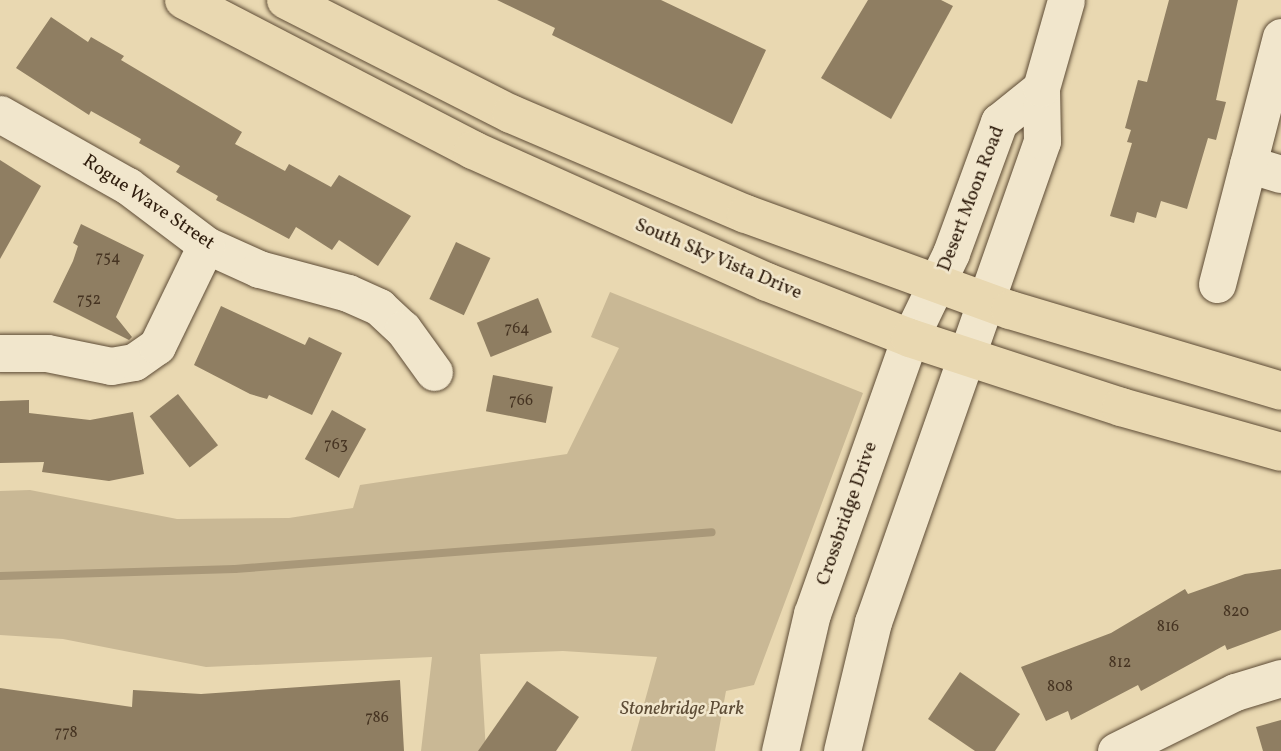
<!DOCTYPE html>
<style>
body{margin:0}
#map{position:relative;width:1281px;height:751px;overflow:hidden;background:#e9d8b1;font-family:Vollkorn,serif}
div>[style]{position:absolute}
.green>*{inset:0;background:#c9b895}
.stream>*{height:8px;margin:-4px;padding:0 4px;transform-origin:4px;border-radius:4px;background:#a99879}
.building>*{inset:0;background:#8f7e62;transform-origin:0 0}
.roads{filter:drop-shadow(0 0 2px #5d4b35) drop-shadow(0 0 2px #5d4b35)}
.minor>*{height:37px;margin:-18.5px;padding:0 18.5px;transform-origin:18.5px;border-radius:18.5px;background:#f1e6cc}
.major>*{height:38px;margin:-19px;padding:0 19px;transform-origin:19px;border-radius:19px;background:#e9d8b1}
span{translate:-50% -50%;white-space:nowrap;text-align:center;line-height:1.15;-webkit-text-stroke:5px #f1e6cc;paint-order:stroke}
.number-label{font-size:16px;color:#463422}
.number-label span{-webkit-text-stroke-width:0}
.street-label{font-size:19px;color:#2e1c0c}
.park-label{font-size:19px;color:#5c4b35;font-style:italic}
</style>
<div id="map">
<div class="green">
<i style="clip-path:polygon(610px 292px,863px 393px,754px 685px,726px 691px,715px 751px,631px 751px,657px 657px,563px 651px,480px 654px,486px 751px,421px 751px,432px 657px,206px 667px,63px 639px,0 635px,0 491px,30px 490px,177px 519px,289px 518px,353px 508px,360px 485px,567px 454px,619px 348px,591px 337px)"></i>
</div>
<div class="stream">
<i style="left:0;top:576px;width:235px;rotate:-1.7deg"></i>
<i style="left:235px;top:569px;width:478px;rotate:-4.4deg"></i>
</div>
<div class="building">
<i style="clip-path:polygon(497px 0,661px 0,766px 50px,732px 124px,552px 35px,555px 28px)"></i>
<i style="clip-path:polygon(868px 0,941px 0,953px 6px,891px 119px,821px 78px)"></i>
<i style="clip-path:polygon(1169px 0,1238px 0,1216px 100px,1226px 102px,1216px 140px,1208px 138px,1187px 209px,1161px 201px,1156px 218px,1137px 212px,1134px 223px,1110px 216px,1132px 143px,1127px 142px,1131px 130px,1125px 128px,1138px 80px,1147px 82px)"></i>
<i style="clip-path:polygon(51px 17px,88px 42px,91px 37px,124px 56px,121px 60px,242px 132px,235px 144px,285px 171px,289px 164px,331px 187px,339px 175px,411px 216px,378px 266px,339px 240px,332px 250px,296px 227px,289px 239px,216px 200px,218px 196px,176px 172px,180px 166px,139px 143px,141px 139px,91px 111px,89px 115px,16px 68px)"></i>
<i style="clip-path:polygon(0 160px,41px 186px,0 259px)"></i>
<i style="clip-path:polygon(81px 224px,144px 255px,116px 317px,132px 337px,129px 340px,53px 302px,73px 261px,78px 246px,73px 243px)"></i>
<i style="left:456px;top:242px;width:38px;height:63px;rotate:25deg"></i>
<i style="left:538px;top:298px;width:37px;height:66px;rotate:68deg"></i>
<i style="clip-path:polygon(221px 306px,305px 345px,309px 337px,342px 353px,312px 415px,269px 395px,267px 399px,250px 394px,194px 365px)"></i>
<i style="left:493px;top:375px;width:61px;height:37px;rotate:11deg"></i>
<i style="left:178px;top:394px;width:65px;height:36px;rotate:52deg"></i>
<i style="clip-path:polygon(29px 400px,29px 413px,90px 420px,133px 412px,144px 474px,109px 481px,42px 472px,44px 462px,0 463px,0 401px)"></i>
<i style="left:332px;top:410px;width:39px;height:56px;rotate:29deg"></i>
<i style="clip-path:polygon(1281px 569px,1281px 630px,1227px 650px,1225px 645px,1141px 691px,1138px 685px,1071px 720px,1068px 711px,1046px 721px,1021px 667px,1111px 633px,1185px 589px,1188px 594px,1245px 574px)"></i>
<i style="clip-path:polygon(960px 672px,1020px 714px,995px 751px,975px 751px,928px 719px)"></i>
<i style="clip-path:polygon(400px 680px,404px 751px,0 751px,0 688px,132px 707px,133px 690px,201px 694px)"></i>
<i style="clip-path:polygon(527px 681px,579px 717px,556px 751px,478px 751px)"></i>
<i style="clip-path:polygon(1281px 720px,1281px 751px,1263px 751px,1256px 727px)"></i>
</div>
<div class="roads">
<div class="minor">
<i style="left:0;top:114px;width:147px;rotate:29.4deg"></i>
<i style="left:128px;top:186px;width:98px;rotate:37.1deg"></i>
<i style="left:206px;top:245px;width:58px;rotate:24.4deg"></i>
<i style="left:259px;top:269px;width:92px;rotate:15.1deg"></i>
<i style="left:348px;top:293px;width:34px;rotate:24deg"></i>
<i style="left:379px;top:307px;width:33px;rotate:43deg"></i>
<i style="left:403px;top:329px;width:53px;rotate:54.2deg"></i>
<i style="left:1248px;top:164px;width:34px;rotate:17deg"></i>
<i style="left:1217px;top:284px;width:255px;rotate:-75.5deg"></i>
<i style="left:0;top:353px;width:47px"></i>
<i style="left:47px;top:353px;width:65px;rotate:11.5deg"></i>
<i style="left:111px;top:366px;width:23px;rotate:-10deg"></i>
<i style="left:134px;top:362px;width:28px;rotate:-35deg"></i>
<i style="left:157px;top:346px;width:112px;rotate:-64.1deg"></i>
<i style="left:780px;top:751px;width:141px;rotate:-76.9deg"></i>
<i style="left:812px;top:614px;width:293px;rotate:-70.5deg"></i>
<i style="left:910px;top:338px;width:94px;rotate:-64.2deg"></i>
<i style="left:951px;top:253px;width:140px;rotate:-69.9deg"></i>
<i style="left:999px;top:122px;width:54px;rotate:-39deg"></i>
<i style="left:842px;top:751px;width:133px;rotate:-76.5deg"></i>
<i style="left:873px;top:622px;width:510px;rotate:-70.64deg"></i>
<i style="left:1042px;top:141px;width:53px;rotate:-91.1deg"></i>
<i style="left:1041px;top:88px;width:91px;rotate:-74.1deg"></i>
<i style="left:1116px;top:751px;width:133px;rotate:-26.4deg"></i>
<i style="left:1235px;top:692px;width:48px;rotate:-16.9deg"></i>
</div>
<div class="major">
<i style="left:184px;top:0;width:326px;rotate:27.4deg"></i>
<i style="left:473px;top:150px;width:322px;rotate:24.2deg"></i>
<i style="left:767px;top:282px;width:154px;rotate:21.4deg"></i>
<i style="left:910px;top:338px;width:222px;rotate:18.1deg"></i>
<i style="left:1121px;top:407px;width:166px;rotate:15.7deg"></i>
<i style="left:286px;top:0;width:252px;rotate:26.9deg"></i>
<i style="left:511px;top:114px;width:255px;rotate:23.1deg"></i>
<i style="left:746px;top:214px;width:281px;rotate:20deg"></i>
<i style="left:1010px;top:310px;width:283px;rotate:16.6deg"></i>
</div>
</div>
<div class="number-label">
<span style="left:108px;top:258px">754</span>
<span style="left:89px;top:300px">752</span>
<span style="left:517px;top:329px">764</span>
<span style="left:521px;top:401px">766</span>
<span style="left:336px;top:445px">763</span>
<span style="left:1236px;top:612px">820</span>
<span style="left:1168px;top:627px">816</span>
<span style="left:1120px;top:663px">812</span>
<span style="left:1060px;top:687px">808</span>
<span style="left:377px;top:718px">786</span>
<span style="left:66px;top:733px">778</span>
</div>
<div class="street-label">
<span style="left:972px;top:199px;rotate:-69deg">Desert Moon Road</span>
<span style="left:148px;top:203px;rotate:34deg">Rogue Wave Street</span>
<span style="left:718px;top:260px;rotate:23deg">South Sky Vista Drive</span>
<span style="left:848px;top:514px;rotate:-71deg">Crossbridge Drive</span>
</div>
<div class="park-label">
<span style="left:682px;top:710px">Stonebridge Park</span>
</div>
</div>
